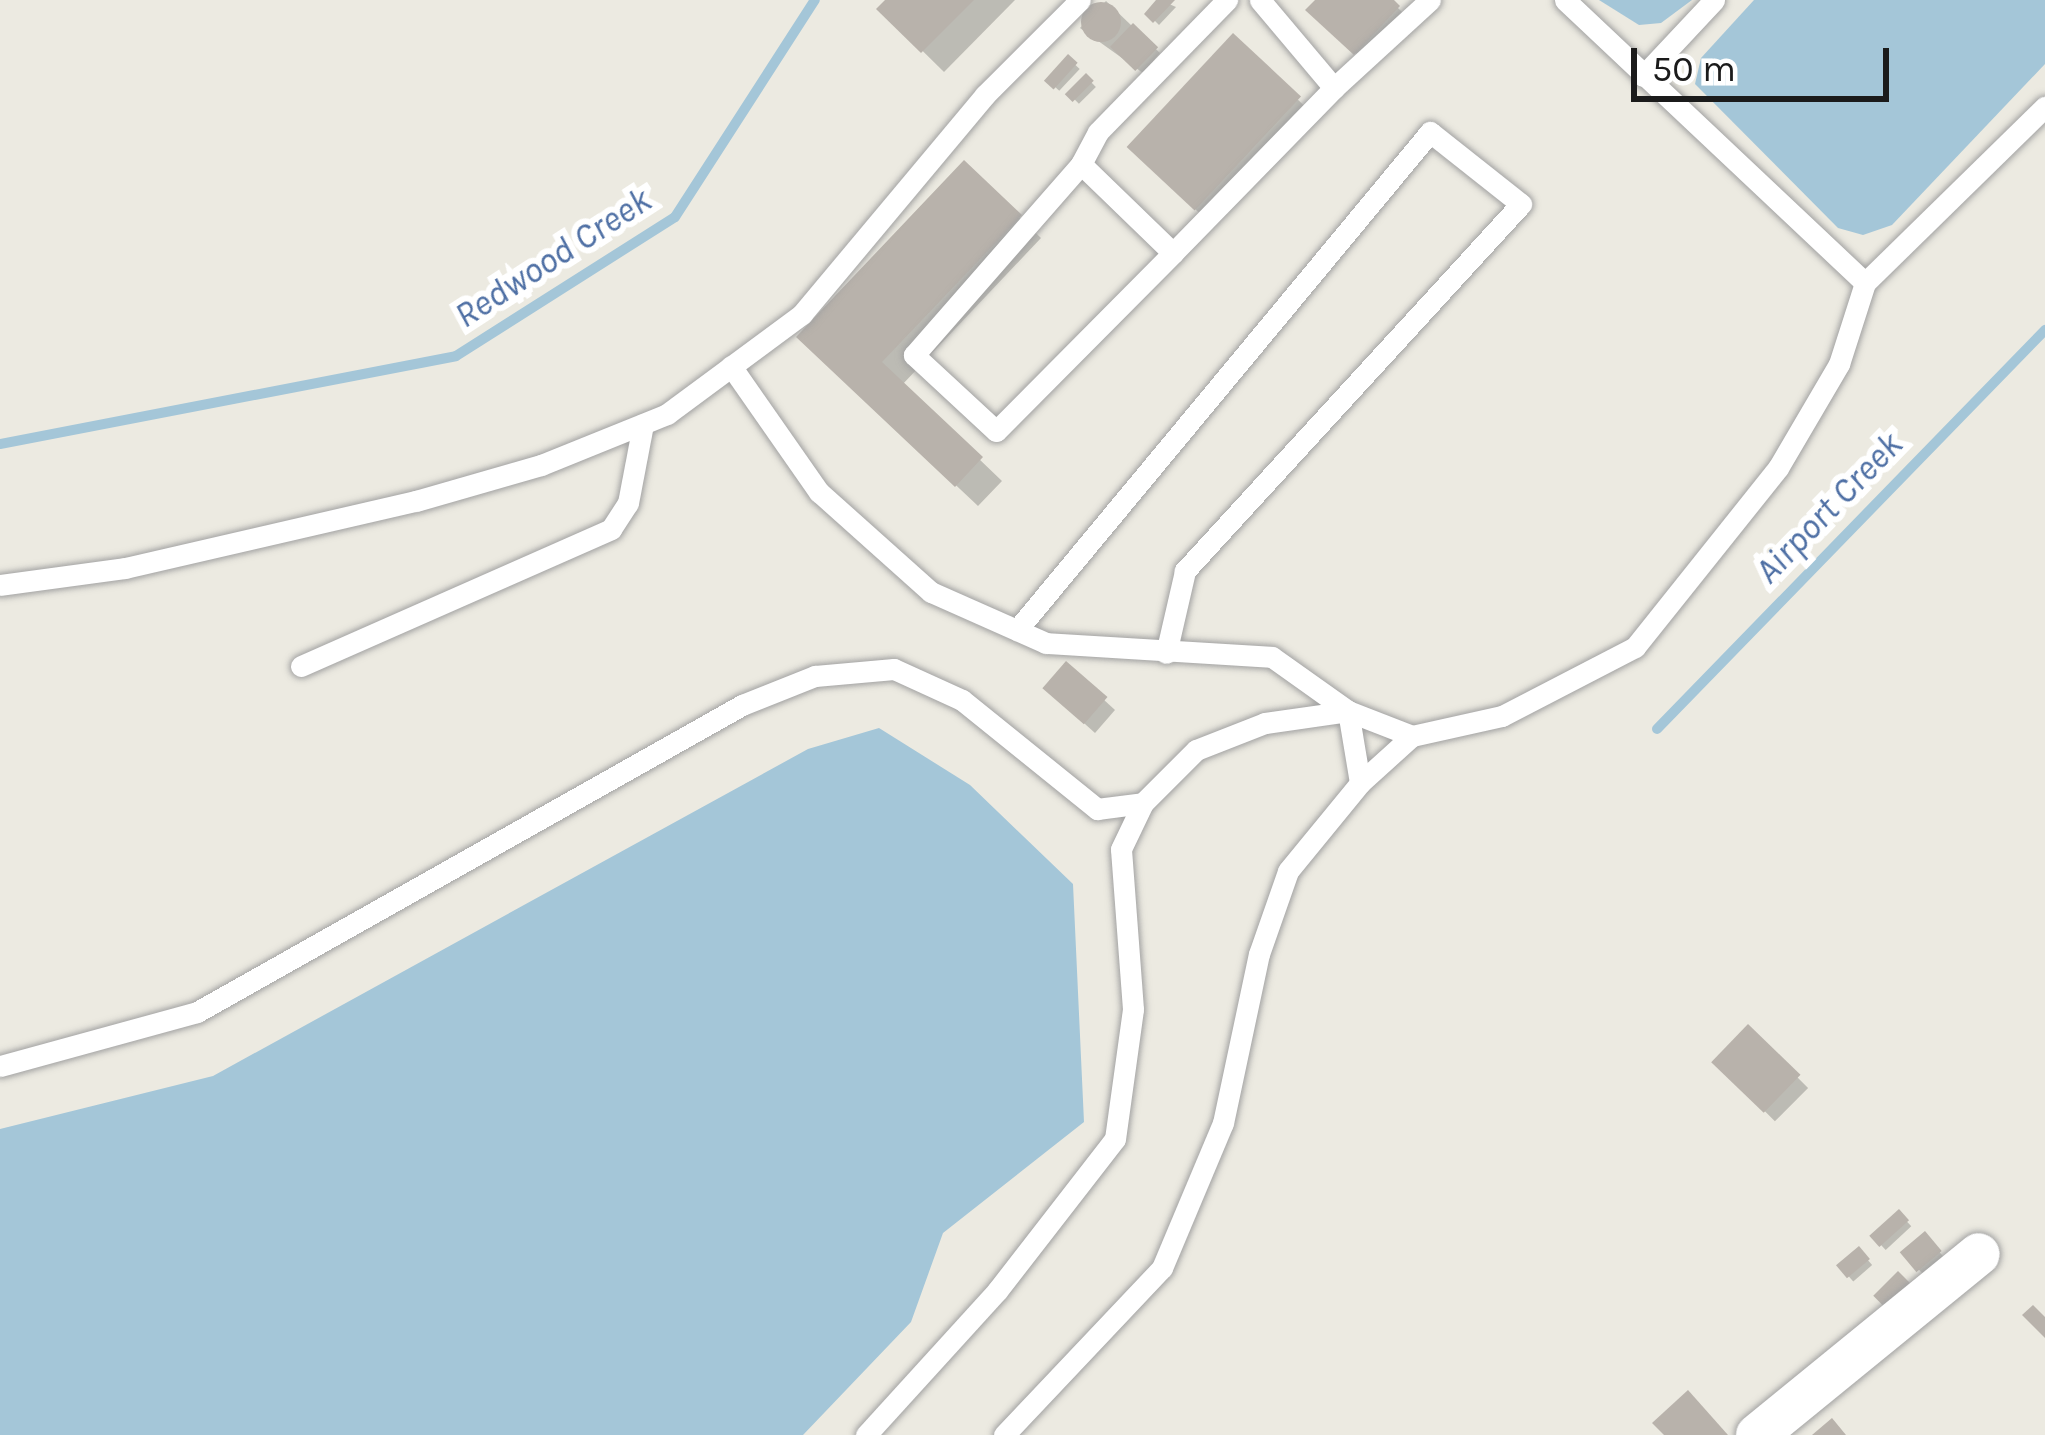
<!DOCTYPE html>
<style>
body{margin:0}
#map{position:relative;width:2045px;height:1435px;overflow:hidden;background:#eceae1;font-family:Karla,sans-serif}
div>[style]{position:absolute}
.water>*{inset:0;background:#a4c6d8}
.shadow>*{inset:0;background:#0003;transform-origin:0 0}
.stream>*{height:10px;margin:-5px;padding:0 5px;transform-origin:5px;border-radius:5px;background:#a4c6d8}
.building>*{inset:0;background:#b8b2ab;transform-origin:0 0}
.round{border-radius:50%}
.roads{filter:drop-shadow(0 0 3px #a2a2a2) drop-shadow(0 0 3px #a2a2a2)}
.service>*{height:21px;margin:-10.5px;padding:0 10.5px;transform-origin:10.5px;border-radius:10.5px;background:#fff}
.minor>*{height:42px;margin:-21px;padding:0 21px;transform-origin:21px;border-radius:21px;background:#fff}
span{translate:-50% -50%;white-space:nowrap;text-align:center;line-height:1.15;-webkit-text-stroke:12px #fff;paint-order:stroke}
.water-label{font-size:36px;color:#4e6fa4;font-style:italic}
.scale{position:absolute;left:1631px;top:48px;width:258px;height:54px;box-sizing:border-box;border:6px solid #1b1b1b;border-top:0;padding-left:15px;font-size:36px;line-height:42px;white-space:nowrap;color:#1b1b1b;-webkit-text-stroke:9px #fff;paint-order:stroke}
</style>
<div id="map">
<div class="water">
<i style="clip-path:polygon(1599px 0,1692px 0,1661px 23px,1639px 25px)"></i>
<i style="clip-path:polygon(1754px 0,2045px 0,2045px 64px,1892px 225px,1863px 235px,1838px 228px,1695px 84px,1701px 58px)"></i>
<i style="clip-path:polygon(879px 728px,970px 785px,1073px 884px,1084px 1122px,943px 1233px,911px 1322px,803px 1435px,0 1435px,0 1129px,213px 1076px,808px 749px)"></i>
</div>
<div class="shadow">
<i style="clip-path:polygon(889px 0,1015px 0,944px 72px,880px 9px)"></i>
<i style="clip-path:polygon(1160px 0,1176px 7px,1159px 25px,1148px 14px)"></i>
<i style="clip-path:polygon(1317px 0,1390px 0,1414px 24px,1371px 68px,1310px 10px)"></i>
<i style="clip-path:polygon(1106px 1px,1160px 53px,1143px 73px,1080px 28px)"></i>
<i style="left:1233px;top:37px;width:112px;height:150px;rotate:44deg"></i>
<i style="left:1068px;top:58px;width:16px;height:30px;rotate:43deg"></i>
<i style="left:1086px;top:77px;width:14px;height:24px;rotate:45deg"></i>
<i style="clip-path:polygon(964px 164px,1041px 238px,902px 385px,1002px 481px,978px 506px,821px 358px)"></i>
<i style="clip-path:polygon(1066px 665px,1115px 710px,1095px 733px,1056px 698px)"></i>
<i style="left:1748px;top:1028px;width:85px;height:47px;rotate:45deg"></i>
<i style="left:1899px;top:1213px;width:18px;height:35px;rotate:47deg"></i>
<i style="left:1924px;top:1235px;width:30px;height:27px;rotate:48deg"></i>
<i style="left:1859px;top:1250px;width:20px;height:25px;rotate:49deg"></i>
</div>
<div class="stream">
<i style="left:0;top:444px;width:464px;rotate:-10.9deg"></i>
<i style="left:456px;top:356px;width:259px;rotate:-32.4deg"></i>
<i style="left:675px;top:217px;width:258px;rotate:-57.2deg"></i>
<i style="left:1657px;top:729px;width:557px;rotate:-45.8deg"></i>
</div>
<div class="building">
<i style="clip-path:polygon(885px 0,974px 0,921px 53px,876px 9px)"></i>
<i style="clip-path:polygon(1156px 0,1175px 0,1153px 23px,1144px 14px)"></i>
<i style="clip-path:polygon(1315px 0,1394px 0,1400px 6px,1354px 55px,1305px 10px)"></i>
<i class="round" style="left:1081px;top:2px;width:40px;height:40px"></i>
<i style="left:1133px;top:23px;width:35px;height:33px;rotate:44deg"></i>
<i style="left:1233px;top:33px;width:93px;height:156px;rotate:43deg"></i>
<i style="left:1068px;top:54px;width:13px;height:36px;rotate:42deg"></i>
<i style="left:1086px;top:73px;width:11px;height:30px;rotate:45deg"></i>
<i style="clip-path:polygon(964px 160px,1022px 215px,882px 362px,983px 457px,955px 487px,796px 337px)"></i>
<i style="left:1066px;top:661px;width:55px;height:36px;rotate:41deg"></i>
<i style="left:1748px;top:1024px;width:73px;height:53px;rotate:44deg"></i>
<i style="left:1899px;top:1209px;width:15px;height:40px;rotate:48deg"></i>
<i style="left:1925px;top:1231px;width:26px;height:33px;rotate:50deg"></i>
<i style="left:1859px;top:1246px;width:17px;height:30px;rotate:50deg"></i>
<i style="left:1898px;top:1271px;width:31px;height:35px;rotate:45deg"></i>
<i style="clip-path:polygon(2033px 1305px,2045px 1317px,2045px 1338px,2022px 1315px)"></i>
<i style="clip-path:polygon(1688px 1390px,1728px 1435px,1664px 1435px,1652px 1423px)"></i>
<i style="clip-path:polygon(1832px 1418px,1846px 1435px,1812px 1435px)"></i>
</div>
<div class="roads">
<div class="service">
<i style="left:1565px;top:0;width:412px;rotate:43.3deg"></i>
<i style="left:1865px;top:283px;width:252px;rotate:-44.4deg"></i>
<i style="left:1643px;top:76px;width:104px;rotate:-46.9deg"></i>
<i style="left:1334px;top:88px;width:130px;rotate:-42.5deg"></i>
<i style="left:1081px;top:164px;width:128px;rotate:44.1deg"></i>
<i style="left:1173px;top:253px;width:231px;rotate:-45.7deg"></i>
<i style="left:1334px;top:88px;width:115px;rotate:-130.1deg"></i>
<i style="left:1173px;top:253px;width:251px;rotate:134.8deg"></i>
<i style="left:996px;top:431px;width:112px;rotate:-137.2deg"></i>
<i style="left:914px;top:355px;width:254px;rotate:-48.8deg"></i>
<i style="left:1081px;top:164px;width:36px;rotate:-62deg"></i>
<i style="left:1098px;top:132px;width:185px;rotate:-45.7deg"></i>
<i style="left:731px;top:366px;width:154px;rotate:55.1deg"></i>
<i style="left:819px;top:492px;width:150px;rotate:41.8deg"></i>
<i style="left:931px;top:592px;width:126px;rotate:23.9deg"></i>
<i style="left:1046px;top:643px;width:226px;rotate:3.5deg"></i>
<i style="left:1272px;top:657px;width:93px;rotate:35.4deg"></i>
<i style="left:1348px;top:711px;width:69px;rotate:21.3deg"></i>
<i style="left:1412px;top:736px;width:92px;rotate:-12.5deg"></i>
<i style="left:1502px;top:716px;width:150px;rotate:-27.4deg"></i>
<i style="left:1635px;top:647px;width:229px;rotate:-51.4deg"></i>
<i style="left:1778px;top:468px;width:121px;rotate:-59.6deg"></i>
<i style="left:1839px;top:364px;width:85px;rotate:-72.2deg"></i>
<i style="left:0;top:585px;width:126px;rotate:-7.7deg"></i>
<i style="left:125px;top:568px;width:299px;rotate:-13deg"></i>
<i style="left:416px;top:501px;width:130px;rotate:-16.1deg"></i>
<i style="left:541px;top:465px;width:136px;rotate:-22deg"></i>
<i style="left:667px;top:414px;width:168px;rotate:-36.5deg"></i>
<i style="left:802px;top:314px;width:285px;rotate:-50.1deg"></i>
<i style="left:985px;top:95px;width:134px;rotate:-45deg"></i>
<i style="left:1017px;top:630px;width:647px;rotate:-50.33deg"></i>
<i style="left:1430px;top:132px;width:116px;rotate:38.4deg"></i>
<i style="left:1521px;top:204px;width:498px;rotate:132.5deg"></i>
<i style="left:1185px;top:571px;width:84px;rotate:103deg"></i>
<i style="left:301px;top:666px;width:339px;rotate:-23.8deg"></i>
<i style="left:611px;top:529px;width:31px;rotate:-57deg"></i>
<i style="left:628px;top:503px;width:80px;rotate:-79.2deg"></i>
<i style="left:0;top:1066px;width:204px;rotate:-15.3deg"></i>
<i style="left:197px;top:1012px;width:626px;rotate:-29.39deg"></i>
<i style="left:742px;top:705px;width:79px;rotate:-21.7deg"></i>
<i style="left:815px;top:676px;width:79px;rotate:-5.1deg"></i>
<i style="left:894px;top:669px;width:75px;rotate:24.5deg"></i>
<i style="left:962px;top:700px;width:174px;rotate:38.9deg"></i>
<i style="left:1097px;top:809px;width:46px;rotate:-7.4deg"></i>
<i style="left:866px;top:1435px;width:195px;rotate:-47.7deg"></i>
<i style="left:997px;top:1291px;width:192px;rotate:-52.2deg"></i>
<i style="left:1115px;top:1139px;width:131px;rotate:-82.1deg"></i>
<i style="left:1133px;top:1009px;width:160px;rotate:-94.3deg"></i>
<i style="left:1121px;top:849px;width:51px;rotate:-64.4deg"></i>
<i style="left:1143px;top:803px;width:75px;rotate:-45deg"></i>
<i style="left:1196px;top:750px;width:74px;rotate:-21.4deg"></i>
<i style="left:1265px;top:723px;width:84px;rotate:-8.2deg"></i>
<i style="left:1348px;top:711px;width:73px;rotate:80.5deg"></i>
<i style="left:1004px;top:1435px;width:230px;rotate:-46.6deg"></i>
<i style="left:1162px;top:1268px;width:157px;rotate:-67.2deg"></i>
<i style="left:1223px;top:1123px;width:173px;rotate:-78deg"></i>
<i style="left:1259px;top:954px;width:88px;rotate:-70.7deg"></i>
<i style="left:1288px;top:871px;width:114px;rotate:-50.7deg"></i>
<i style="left:1360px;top:783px;width:70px;rotate:-42.1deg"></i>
</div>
<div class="minor">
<i style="left:1757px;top:1435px;width:286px;rotate:-39.2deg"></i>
</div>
</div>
<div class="water-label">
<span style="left:553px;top:258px;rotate:-33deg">Redwood Creek</span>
<span style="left:1829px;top:508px;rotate:-46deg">Airport Creek</span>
</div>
<div class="scale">50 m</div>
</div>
